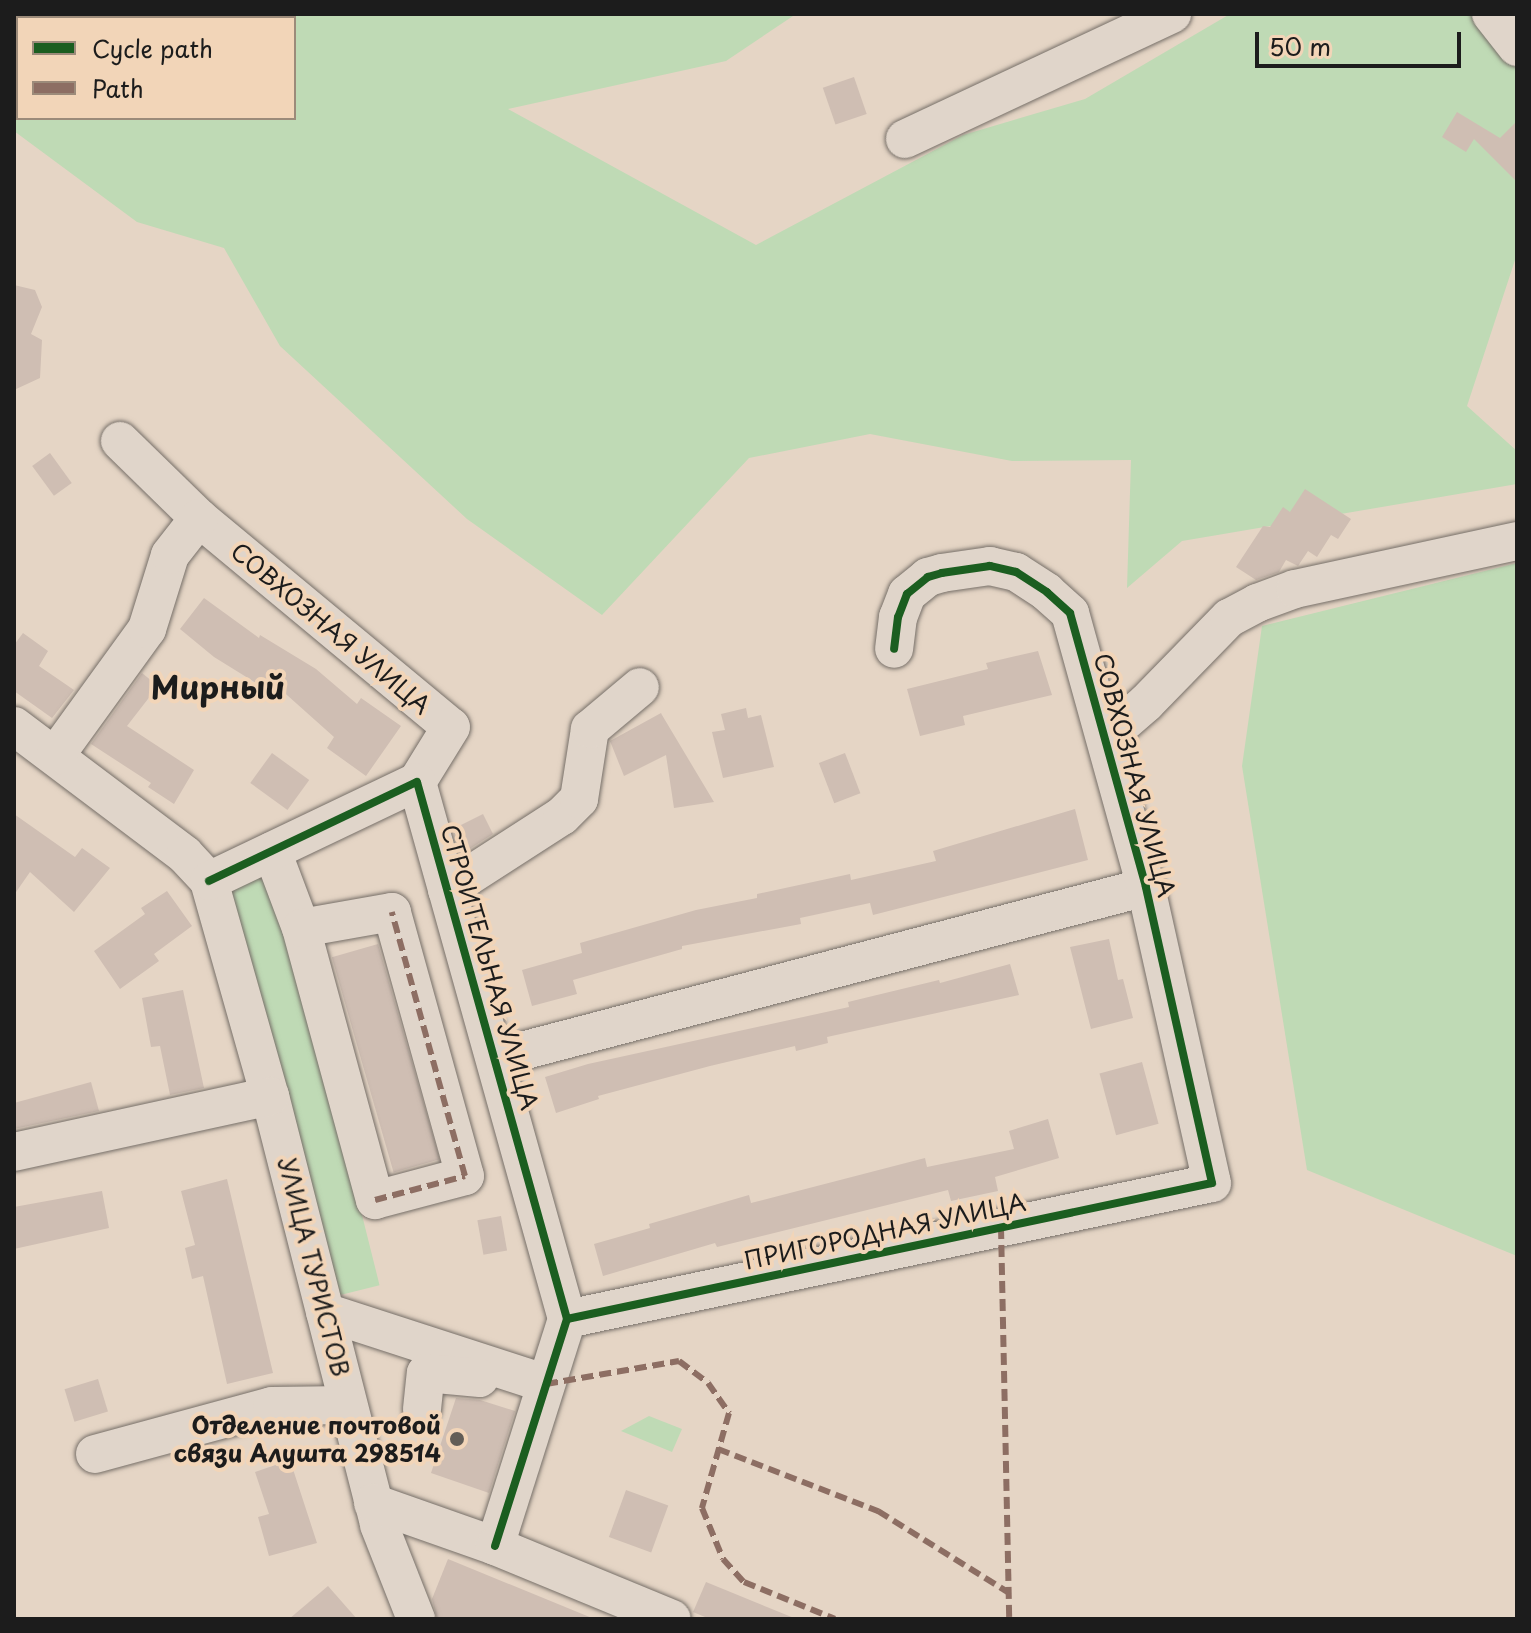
<!DOCTYPE html>
<meta charset="utf-8">
<style>
body{margin:0}
#map{position:relative;width:1531px;height:1633px;overflow:hidden;background:#e5d5c5;font-family:"Playpen Sans",sans-serif}
div>[style]{position:absolute}
.green>*{inset:0;background:#bfdab5;transform-origin:0 0}
.building>*{inset:0;background:#cfbeb3;transform-origin:0 0}
.roads{filter:drop-shadow(0 0 2px #766f68) drop-shadow(0 0 2px #766f68)}
.minor>*{height:38px;margin:-19px;padding:0 19px;transform-origin:19px;border-radius:19px;background:#e0d5ca}
.quiet>*{height:6px;margin-top:-3px;transform-origin:0;background:repeating-linear-gradient(90deg,#8d6e63 0 12px,transparent 0 18px)}
.cycleway>*{height:8px;margin:-4px;padding:0 4px;transform-origin:4px;border-radius:4px;background:#1b5e20}
.dots>*{width:22px;height:22px;translate:-50% -50%;box-sizing:border-box;border:4px solid #f2d5b8;border-radius:50%}
span{translate:-50% -50%;white-space:nowrap;text-align:center;line-height:1.15;-webkit-text-stroke:8px #f2d5b8;paint-order:stroke}
.street-label{font-size:24px;color:#1c1c1c}
.poi-label{font-size:24px;color:#1c1c1c;font-weight:700}
.right{translate:-100% -50%;text-align:right}
.district-label{font-size:32px;color:#1c1c1c;font-weight:700}
.frame{position:absolute;inset:0;border:16px solid #1c1c1c;pointer-events:none}
.legend{position:absolute;left:16px;top:16px;width:280px;height:104px;box-sizing:border-box;background:#f2d5b8;border:2px solid #9c8b7a;margin:0;padding:10px 14px;list-style:none;font-size:24px;color:#1c1c1c}
.legend li{display:flex;align-items:center;gap:16px;height:40px}
.legend b{width:40px;border:2px solid #9c8b7a}
.scale{position:absolute;left:1255px;top:32px;width:206px;height:36px;box-sizing:border-box;border:4px solid #1c1c1c;border-top:0;padding-left:10px;font-size:24px;line-height:28px;white-space:nowrap;color:#1c1c1c;-webkit-text-stroke:6px #f2d5b8;paint-order:stroke}
</style>
<div id="map">
<div class="green">
<i style="clip-path:polygon(evenodd,14px 14px,796px 14px,726px 61px,508px 109px,756px 245px,963px 135px,1085px 99px,1230px 14px,1517px 14px,1517px 254px,1467px 406px,1517px 451px,1517px 484px,1182px 541px,1127px 588px,1131px 460px,1012px 461px,870px 434px,749px 458px,602px 615px,467px 519px,280px 346px,224px 248px,137px 222px,14px 131px,14px 14px,18px 18px,294px 18px,294px 118px,18px 118px,18px 18px)"></i>
<i style="clip-path:polygon(1517px 563px,1517px 1256px,1307px 1170px,1242px 766px,1262px 626px)"></i>
<i style="left:276px;top:870px;width:428px;height:57px;rotate:76deg"></i>
<i style="clip-path:polygon(649px 1416px,682px 1429px,672px 1452px,621px 1431px)"></i>
</div>
<div class="building">
<i style="left:854px;top:77px;width:39px;height:33px;rotate:71deg"></i>
<i style="clip-path:polygon(1457px 112px,1500px 138px,1517px 121px,1517px 182px,1474px 139px,1466px 152px,1442px 137px)"></i>
<i style="clip-path:polygon(14px 285px,35px 290px,42px 307px,31px 334px,42px 340px,40px 378px,14px 390px)"></i>
<i style="left:50px;top:453px;width:37px;height:22px;rotate:54deg"></i>
<i style="clip-path:polygon(1305px 489px,1351px 519px,1338px 539px,1331px 535px,1317px 557px,1308px 551px,1298px 566px,1286px 560px,1279px 572px,1256px 580px,1236px 567px,1263px 526px,1270px 527px,1283px 507px,1290px 512px)"></i>
<i style="clip-path:polygon(204px 598px,259px 638px,260px 635px,316px 669px,357px 704px,361px 698px,401px 726px,366px 776px,327px 748px,334px 737px,278px 687px,274px 694px,214px 657px,180px 629px)"></i>
<i style="clip-path:polygon(23px 633px,48px 651px,39px 666px,74px 690px,52px 718px,14px 691px,14px 645px)"></i>
<i style="clip-path:polygon(1038px 651px,1052px 695px,963px 716px,965px 725px,920px 736px,907px 689px,988px 669px,986px 663px)"></i>
<i style="clip-path:polygon(142px 673px,158px 686px,127px 726px,194px 770px,174px 804px,148px 787px,151px 783px,91px 744px)"></i>
<i style="clip-path:polygon(746px 708px,748px 718px,761px 715px,774px 767px,723px 778px,712px 732px,725px 730px,721px 714px)"></i>
<i style="clip-path:polygon(661px 713px,662px 715px,714px 802px,674px 808px,666px 755px,624px 776px,610px 741px)"></i>
<i style="left:272px;top:753px;width:46px;height:37px;rotate:36deg"></i>
<i style="left:845px;top:753px;width:43px;height:28px;rotate:69deg"></i>
<i style="clip-path:polygon(1075px 809px,1088px 860px,873px 915px,870px 903px,800px 918px,801px 924px,682px 946px,682px 949px,573px 980px,577px 994px,532px 1006px,522px 970px,582px 953px,580px 943px,696px 910px,757px 898px,757px 894px,850px 874px,851px 880px,936px 861px,933px 851px)"></i>
<i style="clip-path:polygon(14px 814px,75px 857px,82px 848px,110px 868px,74px 912px,30px 872px,14px 895px)"></i>
<i style="clip-path:polygon(483px 814px,493px 834px,460px 855px,453px 829px)"></i>
<i style="clip-path:polygon(167px 891px,192px 926px,154px 954px,159px 961px,120px 989px,94px 951px,145px 914px,141px 908px)"></i>
<i style="clip-path:polygon(1109px 939px,1118px 980px,1123px 979px,1133px 1018px,1091px 1029px,1070px 947px)"></i>
<i style="left:378px;top:944px;width:224px;height:48px;rotate:74deg"></i>
<i style="clip-path:polygon(1010px 964px,1019px 995px,827px 1037px,828px 1043px,796px 1051px,795px 1046px,710px 1066px,598px 1096px,599px 1099px,556px 1113px,545px 1077px,588px 1064px,849px 1007px,848px 1002px,939px 980px,940px 983px)"></i>
<i style="clip-path:polygon(183px 990px,204px 1088px,170px 1095px,160px 1046px,151px 1047px,142px 998px)"></i>
<i style="left:1142px;top:1062px;width:64px;height:44px;rotate:75deg"></i>
<i style="clip-path:polygon(91px 1082px,99px 1111px,14px 1129px,14px 1103px)"></i>
<i style="clip-path:polygon(1048px 1119px,1059px 1158px,995px 1177px,998px 1191px,951px 1201px,948px 1190px,717px 1247px,715px 1243px,603px 1276px,594px 1244px,650px 1228px,649px 1224px,749px 1195px,751px 1203px,925px 1158px,927px 1167px,1014px 1149px,1009px 1131px)"></i>
<i style="clip-path:polygon(227px 1179px,273px 1373px,227px 1384px,203px 1276px,192px 1279px,185px 1248px,195px 1245px,181px 1191px)"></i>
<i style="clip-path:polygon(102px 1191px,109px 1228px,14px 1249px,14px 1207px)"></i>
<i style="left:501px;top:1216px;width:35px;height:24px;rotate:80deg"></i>
<i style="left:98px;top:1379px;width:34px;height:35px;rotate:73deg"></i>
<i style="clip-path:polygon(456px 1398px,480px 1400px,515px 1411px,489px 1493px,431px 1473px)"></i>
<i style="clip-path:polygon(290px 1460px,317px 1543px,269px 1556px,258px 1517px,269px 1514px,255px 1472px)"></i>
<i style="left:626px;top:1490px;width:45px;height:50px;rotate:20deg"></i>
<i style="clip-path:polygon(448px 1559px,592px 1618px,591px 1619px,437px 1619px,432px 1599px)"></i>
<i style="clip-path:polygon(706px 1582px,794px 1618px,794px 1619px,710px 1619px,693px 1612px)"></i>
<i style="clip-path:polygon(328px 1586px,357px 1619px,289px 1619px)"></i>
</div>
<div class="roads">
<div class="minor">
<i style="left:1491px;top:14px;width:42px;rotate:51.8deg"></i>
<i style="left:905px;top:139px;width:295px;rotate:-25.1deg"></i>
<i style="left:120px;top:441px;width:110px;rotate:44.3deg"></i>
<i style="left:199px;top:518px;width:327px;rotate:39.7deg"></i>
<i style="left:451px;top:727px;width:65px;rotate:121.7deg"></i>
<i style="left:14px;top:726px;width:214px;rotate:37deg"></i>
<i style="left:185px;top:855px;width:35px;rotate:47deg"></i>
<i style="left:209px;top:881px;width:223px;rotate:74.2deg"></i>
<i style="left:270px;top:1096px;width:443px;rotate:75.7deg"></i>
<i style="left:379px;top:1525px;width:101px;rotate:68.5deg"></i>
<i style="left:1107px;top:737px;width:52px;rotate:-41.1deg"></i>
<i style="left:1146px;top:703px;width:119px;rotate:-45.7deg"></i>
<i style="left:1229px;top:618px;width:32px;rotate:-28deg"></i>
<i style="left:1257px;top:603px;width:40px;rotate:-20.2deg"></i>
<i style="left:1295px;top:589px;width:227px;rotate:-12.2deg"></i>
<i style="left:55px;top:756px;width:157px;rotate:-54.1deg"></i>
<i style="left:147px;top:629px;width:77px;rotate:-72.7deg"></i>
<i style="left:170px;top:555px;width:47px;rotate:-51.9deg"></i>
<i style="left:272px;top:851px;width:82px;rotate:69.4deg"></i>
<i style="left:301px;top:928px;width:282px;rotate:74.8deg"></i>
<i style="left:375px;top:1200px;width:93px;rotate:-14.9deg"></i>
<i style="left:465px;top:1176px;width:274px;rotate:-105.5deg"></i>
<i style="left:392px;top:912px;width:92px;rotate:170deg"></i>
<i style="left:209px;top:881px;width:230px;rotate:-25.5deg"></i>
<i style="left:417px;top:782px;width:558px;rotate:74.39deg"></i>
<i style="left:567px;top:1319px;width:238px;rotate:107.6deg"></i>
<i style="left:447px;top:890px;width:137px;rotate:-32.8deg"></i>
<i style="left:562px;top:816px;width:24px;rotate:-45deg"></i>
<i style="left:579px;top:799px;width:71px;rotate:-81.1deg"></i>
<i style="left:590px;top:729px;width:65px;rotate:-40deg"></i>
<i style="left:495px;top:1058px;width:673px;rotate:-14.72deg"></i>
<i style="left:14px;top:1152px;width:262px;rotate:-12.3deg"></i>
<i style="left:325px;top:1312px;width:232px;rotate:18deg"></i>
<i style="left:567px;top:1319px;width:659px;rotate:-11.91deg"></i>
<i style="left:1212px;top:1183px;width:303px;rotate:-102.6deg"></i>
<i style="left:1146px;top:887px;width:284px;rotate:-105.5deg"></i>
<i style="left:1070px;top:613px;width:31px;rotate:-138deg"></i>
<i style="left:1047px;top:592px;width:37px;rotate:-147deg"></i>
<i style="left:1016px;top:572px;width:27px;rotate:-167deg"></i>
<i style="left:990px;top:566px;width:49px;rotate:171.7deg"></i>
<i style="left:942px;top:573px;width:15px;rotate:164deg"></i>
<i style="left:928px;top:577px;width:27px;rotate:141deg"></i>
<i style="left:907px;top:594px;width:25px;rotate:111deg"></i>
<i style="left:898px;top:617px;width:32px;rotate:97deg"></i>
<i style="left:422px;top:1409px;width:36px;rotate:-84deg"></i>
<i style="left:426px;top:1373px;width:54px;rotate:5.3deg"></i>
<i style="left:95px;top:1454px;width:183px;rotate:-15.2deg"></i>
<i style="left:272px;top:1406px;width:76px;rotate:-0.8deg"></i>
<i style="left:373px;top:1503px;width:129px;rotate:19.4deg"></i>
<i style="left:495px;top:1546px;width:191px;rotate:22.4deg"></i>
</div>
</div>
<div class="quiet">
<i style="left:375px;top:1200px;width:93px;rotate:-14.9deg"></i>
<i style="left:465px;top:1176px;width:274px;rotate:-105.5deg"></i>
<i style="left:1001px;top:1227px;width:392px;rotate:88.8deg"></i>
<i style="left:546px;top:1384px;width:135px;rotate:-9.8deg"></i>
<i style="left:679px;top:1361px;width:36px;rotate:37deg"></i>
<i style="left:708px;top:1383px;width:37px;rotate:55deg"></i>
<i style="left:729px;top:1413px;width:99px;rotate:105.9deg"></i>
<i style="left:702px;top:1508px;width:55px;rotate:67.6deg"></i>
<i style="left:723px;top:1559px;width:31px;rotate:48deg"></i>
<i style="left:744px;top:1582px;width:98px;rotate:22.1deg"></i>
<i style="left:718px;top:1449px;width:172px;rotate:21.2deg"></i>
<i style="left:878px;top:1511px;width:155px;rotate:32deg"></i>
</div>
<div class="cycleway">
<i style="left:209px;top:881px;width:230px;rotate:-25.5deg"></i>
<i style="left:417px;top:782px;width:558px;rotate:74.39deg"></i>
<i style="left:567px;top:1319px;width:238px;rotate:107.6deg"></i>
<i style="left:567px;top:1319px;width:659px;rotate:-11.91deg"></i>
<i style="left:1212px;top:1183px;width:303px;rotate:-102.6deg"></i>
<i style="left:1146px;top:887px;width:284px;rotate:-105.5deg"></i>
<i style="left:1070px;top:613px;width:31px;rotate:-138deg"></i>
<i style="left:1047px;top:592px;width:37px;rotate:-147deg"></i>
<i style="left:1016px;top:572px;width:27px;rotate:-167deg"></i>
<i style="left:990px;top:566px;width:49px;rotate:171.7deg"></i>
<i style="left:942px;top:573px;width:15px;rotate:164deg"></i>
<i style="left:928px;top:577px;width:27px;rotate:141deg"></i>
<i style="left:907px;top:594px;width:25px;rotate:111deg"></i>
<i style="left:898px;top:617px;width:32px;rotate:97deg"></i>
</div>
<div class="dots">
<i style="left:457px;top:1439px;background:#625d57"></i>
</div>
<div class="street-label">
<span style="left:331px;top:628px;rotate:40deg">СОВХОЗНАЯ УЛИЦА</span>
<span style="left:1135px;top:775px;rotate:75deg">СОВХОЗНАЯ УЛИЦА</span>
<span style="left:490px;top:967px;rotate:74deg">СТРОИТЕЛЬНАЯ УЛИЦА</span>
<span style="left:885px;top:1231px;rotate:-12deg">ПРИГОРОДНАЯ УЛИЦА</span>
<span style="left:314px;top:1267px;rotate:76deg">УЛИЦА ТУРИСТОВ</span>
</div>
<div class="poi-label">
<span class="right" style="left:441px;top:1439px">Отделение почтовой<br>связи Алушта 298514</span>
</div>
<div class="district-label">
<span style="left:218px;top:686px">Мирный</span>
</div>
<div class="frame"></div>
<ul class="legend">
<li><b style="height:10px;background:#1b5e20"></b>Cycle path</li>
<li><b style="height:10px;background:#8d6e63"></b>Path</li>
</ul>
<div class="scale">50 m</div>
</div>
